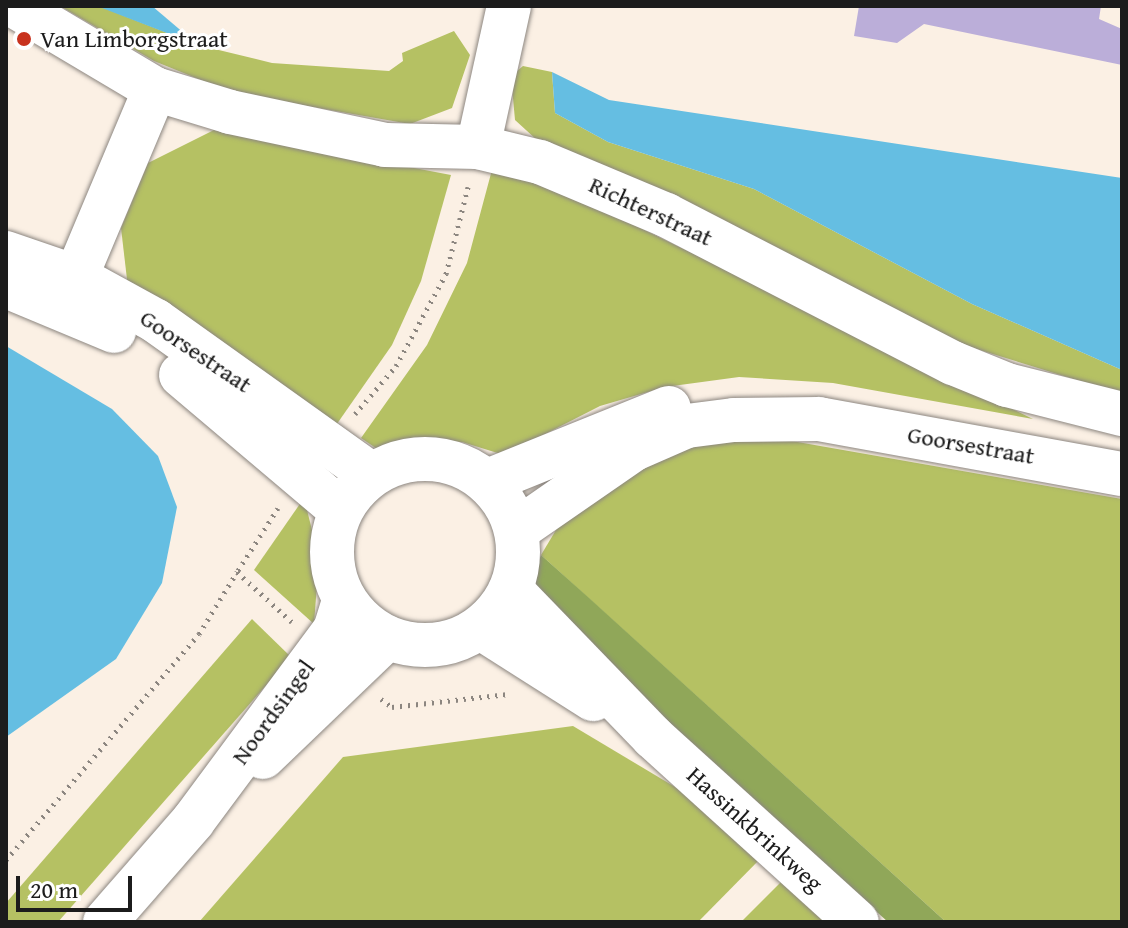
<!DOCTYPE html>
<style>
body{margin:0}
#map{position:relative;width:1128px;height:928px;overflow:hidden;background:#fbf0e4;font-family:"Gentium Book Plus",serif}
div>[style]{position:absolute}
.green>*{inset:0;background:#b5c163}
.forest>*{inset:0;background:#90a759}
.water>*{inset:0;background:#65bee2}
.building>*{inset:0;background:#bbaed9}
.path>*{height:5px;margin-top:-2.5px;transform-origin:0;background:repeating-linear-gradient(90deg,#8c8680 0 2px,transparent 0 8px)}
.roads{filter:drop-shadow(0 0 2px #8c8680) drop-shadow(0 0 2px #8c8680)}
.minor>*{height:44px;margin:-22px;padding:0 22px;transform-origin:22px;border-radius:22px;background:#fff}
.major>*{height:44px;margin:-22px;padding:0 22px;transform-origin:22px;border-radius:22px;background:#fff}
.major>.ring{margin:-22px;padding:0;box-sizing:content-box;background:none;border:44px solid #fff;border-radius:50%}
.dots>*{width:22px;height:22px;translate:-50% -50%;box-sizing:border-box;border:4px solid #fff;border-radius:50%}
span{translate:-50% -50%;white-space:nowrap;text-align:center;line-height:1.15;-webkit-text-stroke:6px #fff;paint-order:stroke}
.poi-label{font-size:24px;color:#1c1c1c}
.left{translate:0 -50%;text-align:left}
.street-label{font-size:24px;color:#1c1c1c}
.frame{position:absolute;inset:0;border:8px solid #1c1c1c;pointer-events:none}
.scale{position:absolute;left:16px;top:876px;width:116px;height:36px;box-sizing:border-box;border:4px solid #1c1c1c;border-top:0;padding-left:10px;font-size:24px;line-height:28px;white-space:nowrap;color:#1c1c1c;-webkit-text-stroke:6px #fff;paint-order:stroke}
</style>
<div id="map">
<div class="green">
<i style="clip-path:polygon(60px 6px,99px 6px,198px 45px,272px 63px,389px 71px,403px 61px,402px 53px,454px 31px,470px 55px,452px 108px,410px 124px,233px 93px,154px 61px)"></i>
<i style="clip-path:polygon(523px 66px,552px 72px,555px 113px,608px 142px,754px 189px,972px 304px,1122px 370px,1122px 394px,970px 347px,549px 151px,515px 120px,511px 76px)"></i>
<i style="clip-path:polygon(214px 130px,451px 175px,421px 281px,392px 345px,332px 431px,130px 305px,121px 228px,148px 163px)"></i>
<i style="clip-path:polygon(493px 166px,630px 223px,1033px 419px,833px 383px,739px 377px,665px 387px,600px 406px,504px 455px,462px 442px,420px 444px,389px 457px,361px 438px,427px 345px,467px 263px)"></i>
<i style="clip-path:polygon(752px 434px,1122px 499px,1122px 922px,946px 922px,541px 555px,559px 525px,650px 455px)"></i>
<i style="clip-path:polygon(304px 498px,319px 558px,314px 624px,254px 570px)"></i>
<i style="clip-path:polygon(252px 619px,291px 657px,58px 922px,6px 922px,6px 903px)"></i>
<i style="clip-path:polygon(573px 726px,737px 824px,767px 852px,698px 922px,199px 922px,343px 757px)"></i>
<i style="clip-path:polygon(789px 874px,841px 922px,741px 922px)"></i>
</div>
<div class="forest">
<i style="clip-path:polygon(541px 555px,588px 597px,946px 922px,888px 922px,550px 618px,533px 578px)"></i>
</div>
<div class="water">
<i style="clip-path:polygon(99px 6px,152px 6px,198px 45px,102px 8px)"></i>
<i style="clip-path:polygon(552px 72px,609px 100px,1122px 178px,1122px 370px,972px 304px,754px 189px,608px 142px,555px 113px)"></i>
<i style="clip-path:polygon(6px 346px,112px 409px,158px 456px,177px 507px,162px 583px,116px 659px,6px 737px)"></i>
</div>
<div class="building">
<i style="clip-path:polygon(859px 6px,1101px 6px,1099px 19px,1122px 29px,1122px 65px,924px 24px,897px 43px,854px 36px)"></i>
</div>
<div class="path">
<i style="left:355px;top:414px;width:63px;rotate:-49.5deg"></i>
<i style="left:396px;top:366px;width:105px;rotate:-61.5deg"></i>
<i style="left:446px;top:274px;width:90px;rotate:-75.8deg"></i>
<i style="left:278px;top:508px;width:76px;rotate:122.6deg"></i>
<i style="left:237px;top:572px;width:74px;rotate:42.3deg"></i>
<i style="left:381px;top:699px;width:14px;rotate:36deg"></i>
<i style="left:392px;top:707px;width:117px;rotate:-6.4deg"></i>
<i style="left:6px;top:860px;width:297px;rotate:-49.5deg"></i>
<i style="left:199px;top:634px;width:73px;rotate:-58.5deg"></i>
</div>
<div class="roads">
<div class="minor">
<i style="left:15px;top:6px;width:163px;rotate:30.7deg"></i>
<i style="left:155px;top:89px;width:78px;rotate:17deg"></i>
<i style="left:230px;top:112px;width:158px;rotate:12deg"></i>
<i style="left:385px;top:145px;width:93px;rotate:1.2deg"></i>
<i style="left:478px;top:147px;width:64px;rotate:13.6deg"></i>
<i style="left:540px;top:162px;width:137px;rotate:22.8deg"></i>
<i style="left:666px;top:215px;width:323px;rotate:27.3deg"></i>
<i style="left:953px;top:363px;width:58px;rotate:22.2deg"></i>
<i style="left:1007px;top:385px;width:119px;rotate:14.2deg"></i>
<i style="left:478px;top:147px;width:144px;rotate:-77.6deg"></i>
<i style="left:76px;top:277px;width:204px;rotate:-67.2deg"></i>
<i style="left:511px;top:590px;width:204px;rotate:46deg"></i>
<i style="left:653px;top:737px;width:275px;rotate:42.2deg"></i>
<i style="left:481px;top:628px;width:133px;rotate:32.4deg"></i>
</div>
<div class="major">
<i style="left:6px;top:253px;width:74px;rotate:18.9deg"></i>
<i style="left:76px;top:277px;width:91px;rotate:28.8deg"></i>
<i style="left:156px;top:321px;width:265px;rotate:35.5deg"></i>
<i style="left:6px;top:286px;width:117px;rotate:22.6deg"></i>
<i style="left:181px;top:375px;width:209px;rotate:40.2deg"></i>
<i class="ring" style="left:332px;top:459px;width:142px;height:142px"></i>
<i style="left:488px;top:481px;width:195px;rotate:-22deg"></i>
<i style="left:517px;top:530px;width:142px;rotate:-34.7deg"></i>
<i style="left:634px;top:449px;width:58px;rotate:-23.5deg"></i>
<i style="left:687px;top:426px;width:47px;rotate:-7.3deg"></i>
<i style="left:734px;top:420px;width:85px;rotate:-0.7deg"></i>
<i style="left:819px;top:419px;width:308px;rotate:10.3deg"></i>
<i style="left:263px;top:757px;width:172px;rotate:-43.8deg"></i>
<i style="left:105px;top:922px;width:134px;rotate:-48.9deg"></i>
<i style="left:193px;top:821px;width:238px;rotate:-53.4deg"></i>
<i style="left:335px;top:630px;width:31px;rotate:-73deg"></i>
</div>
</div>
<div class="dots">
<i style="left:24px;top:39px;background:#c8321e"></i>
</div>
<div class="poi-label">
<span class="left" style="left:40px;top:39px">Van Limborgstraat</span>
</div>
<div class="street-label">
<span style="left:651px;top:211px;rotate:25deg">Richterstraat</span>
<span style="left:196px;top:351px;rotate:34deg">Goorsestraat</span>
<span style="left:971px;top:445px;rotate:10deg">Goorsestraat</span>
<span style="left:273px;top:712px;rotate:-54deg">Noordsingel</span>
<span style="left:755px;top:829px;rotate:42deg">Hassinkbrinkweg</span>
</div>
<div class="frame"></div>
<div class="scale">20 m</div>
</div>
